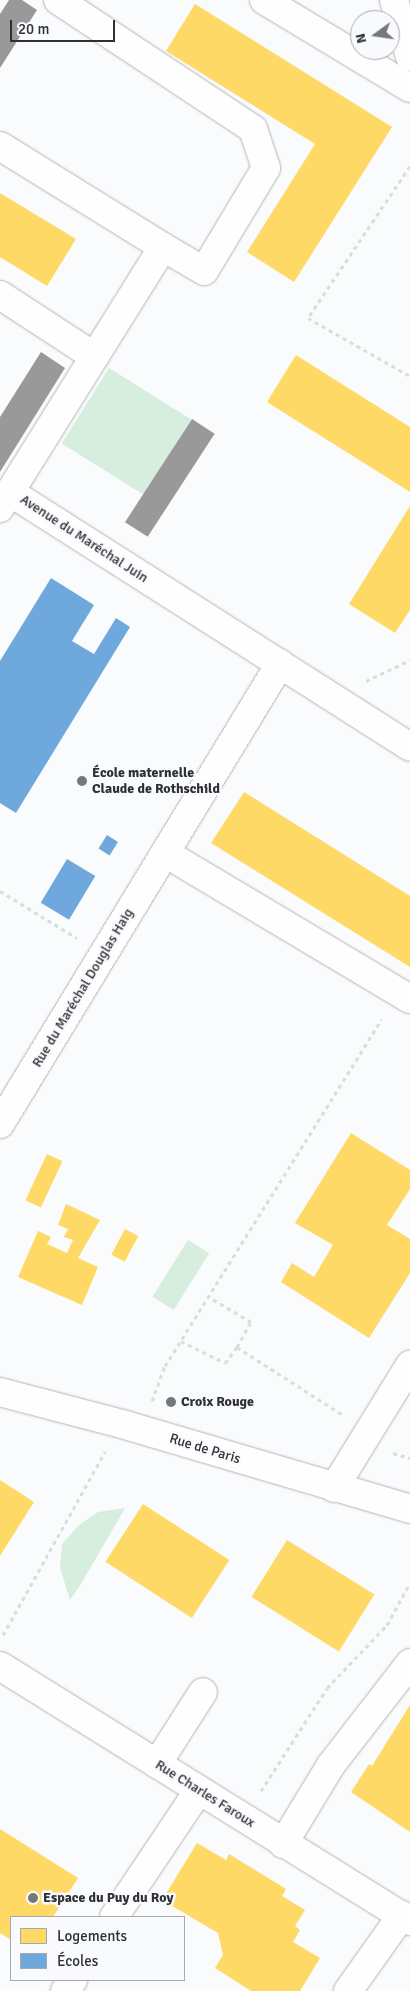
<!DOCTYPE html>
<meta charset="utf-8">
<style>
body{margin:0}
#map{position:relative;width:410px;height:1991px;overflow:hidden;background:#f9fbfd;font-family:Signika,sans-serif}
div>[style]{position:absolute}
.green>*{inset:0;background:#d7edde;transform-origin:0 0}
.homes>*{inset:0;background:#ffd966;transform-origin:0 0}
.schools>*{inset:0;background:#6fa8dc;transform-origin:0 0}
.industry>*{inset:0;background:#999;transform-origin:0 0}
.path>*{height:3px;margin-top:-1.5px;transform-origin:0;background:repeating-linear-gradient(90deg,#dbdcdc 0 4px,transparent 0 8px)}
.roads{filter:drop-shadow(0 0 1px #b4b5b7) drop-shadow(0 0 1px #b4b5b7)}
.minor>*{height:28px;margin:-14px;padding:0 14px;transform-origin:14px;border-radius:14px;background:#fefeff}
.dots>*{width:14px;height:14px;translate:-50% -50%;box-sizing:border-box;border:2px solid #f8fafe;border-radius:50%}
span{translate:-50% -50%;white-space:nowrap;text-align:center;line-height:1.15;-webkit-text-stroke:5px #f8fafe;paint-order:stroke}
.street-label{font-size:14px;color:#2f3031}
.poi-label{font-size:14px;color:#2f3031;font-weight:700}
.left{translate:0 -50%;text-align:left}
.legend{position:absolute;left:10px;top:1916px;width:175px;height:65px;box-sizing:border-box;background:#f8fafe;border:1px solid #a8a9ac;margin:0;padding:6px 9px;list-style:none;font-size:15px;color:#2f3031}
.legend li{display:flex;align-items:center;gap:10px;height:25px}
.legend b{width:25px;border:1px solid #a8a9ac}
.north{position:absolute;left:350px;top:10px;width:50px;height:50px;box-sizing:border-box;background:#f8fafe;border:1px solid #a8a9ac;border-radius:50%;rotate:256deg;font-size:14px;font-weight:700;line-height:20px;text-align:center;color:#2f3031}
.north::after{content:'';display:block;margin:auto;width:18px;height:22px;background:#767778;clip-path:polygon(50% 0,100% 100%,50% 72%,0 100%)}
.scale{position:absolute;left:10px;top:20px;width:105px;height:22px;box-sizing:border-box;border:2px solid #2f3031;border-top:0;padding-left:6px;font-size:15px;line-height:18px;white-space:nowrap;color:#2f3031;-webkit-text-stroke:4px #f8fafe;paint-order:stroke}
</style>
<div id="map">
<div class="green">
<i style="left:109px;top:368px;width:97px;height:89px;rotate:32deg"></i>
<i style="left:188px;top:1240px;width:25px;height:67px;rotate:32deg"></i>
<i style="clip-path:polygon(125px 1508px,81px 1584px,70px 1600px,60px 1568px,62px 1544px,79px 1525px,98px 1512px)"></i>
</div>
<div class="homes">
<i style="clip-path:polygon(195px 4px,392px 127px,294px 282px,247px 252px,315px 144px,166px 51px)"></i>
<i style="clip-path:polygon(0 193px,76px 239px,47px 286px,0 257px)"></i>
<i style="clip-path:polygon(296px 355px,410px 427px,410px 492px,267px 402px)"></i>
<i style="clip-path:polygon(410px 506px,410px 610px,395px 633px,349px 604px)"></i>
<i style="clip-path:polygon(244px 792px,410px 896px,410px 967px,211px 843px)"></i>
<i style="clip-path:polygon(351px 1133px,410px 1170px,410px 1189px,387px 1225px,410px 1239px,410px 1273px,369px 1338px,281px 1282px,292px 1263px,314px 1277px,333px 1245px,295px 1223px)"></i>
<i style="left:47px;top:1154px;width:17px;height:51px;rotate:25deg"></i>
<i style="clip-path:polygon(66px 1204px,100px 1220px,78px 1258px,98px 1267px,82px 1305px,18px 1277px,38px 1231px,51px 1237px,47px 1244px,67px 1253px,73px 1240px,64px 1237px,68px 1229px,58px 1225px)"></i>
<i style="left:125px;top:1229px;width:15px;height:29px;rotate:28deg"></i>
<i style="clip-path:polygon(0 1480px,34px 1502px,0 1556px)"></i>
<i style="left:143px;top:1504px;width:103px;height:69px;rotate:33deg"></i>
<i style="left:287px;top:1540px;width:103px;height:67px;rotate:32deg"></i>
<i style="clip-path:polygon(410px 1705px,410px 1832px,351px 1792px,369px 1764px,372px 1766px)"></i>
<i style="clip-path:polygon(0 1829px,78px 1878px,53px 1917px,11px 1917px,11px 1940px,0 1933px)"></i>
<i style="clip-path:polygon(197px 1843px,226px 1860px,229px 1854px,286px 1889px,282px 1896px,305px 1910px,295px 1926px,300px 1930px,293px 1942px,320px 1958px,300px 1991px,251px 1991px,215px 1968px,223px 1955px,218px 1933px,162px 1900px)"></i>
</div>
<div class="schools">
<i style="clip-path:polygon(51px 578px,94px 605px,72px 641px,94px 654px,116px 618px,130px 627px,16px 813px,0 803px,0 661px)"></i>
<i style="left:107px;top:835px;width:13px;height:16px;rotate:32deg"></i>
<i style="left:67px;top:859px;width:33px;height:51px;rotate:31deg"></i>
</div>
<div class="industry">
<i style="clip-path:polygon(9px 0,22px 0,37px 10px,0 68px,0 14px)"></i>
<i style="clip-path:polygon(41px 352px,65px 368px,0 472px,0 417px)"></i>
<i style="left:192px;top:419px;width:27px;height:123px;rotate:33deg"></i>
</div>
<div class="path">
<i style="left:410px;top:166px;width:183px;rotate:123.9deg"></i>
<i style="left:308px;top:318px;width:117px;rotate:29.6deg"></i>
<i style="left:366px;top:681px;width:49px;rotate:-25.5deg"></i>
<i style="left:0;top:891px;width:90px;rotate:31.4deg"></i>
<i style="left:181px;top:1341px;width:49px;rotate:26.6deg"></i>
<i style="left:225px;top:1363px;width:20px;rotate:-53deg"></i>
<i style="left:237px;top:1347px;width:29px;rotate:-61deg"></i>
<i style="left:251px;top:1322px;width:49px;rotate:-149.2deg"></i>
<i style="left:237px;top:1347px;width:126px;rotate:32.7deg"></i>
<i style="left:152px;top:1401px;width:37px;rotate:-70deg"></i>
<i style="left:165px;top:1366px;width:409px;rotate:-58deg"></i>
<i style="left:393px;top:1453px;width:18px;rotate:16deg"></i>
<i style="left:3px;top:1635px;width:210px;rotate:-60.9deg"></i>
<i style="left:261px;top:1791px;width:122px;rotate:-57.3deg"></i>
<i style="left:327px;top:1688px;width:87px;rotate:-46.4deg"></i>
<i style="left:387px;top:1625px;width:48px;rotate:-61.3deg"></i>
</div>
<div class="roads">
<div class="minor">
<i style="left:58px;top:0;width:234px;rotate:33.5deg"></i>
<i style="left:253px;top:129px;width:41px;rotate:71.6deg"></i>
<i style="left:266px;top:168px;width:120px;rotate:121deg"></i>
<i style="left:204px;top:271px;width:48px;rotate:-149.7deg"></i>
<i style="left:264px;top:0;width:170px;rotate:31.1deg"></i>
<i style="left:394px;top:0;width:59px;rotate:74.3deg"></i>
<i style="left:0;top:146px;width:192px;rotate:31.8deg"></i>
<i style="left:163px;top:247px;width:308px;rotate:122deg"></i>
<i style="left:0;top:295px;width:113px;rotate:33.1deg"></i>
<i style="left:10px;top:492px;width:474px;rotate:32.5deg"></i>
<i style="left:165px;top:853px;width:285px;rotate:30.8deg"></i>
<i style="left:0;top:1124px;width:539px;rotate:-58.67deg"></i>
<i style="left:0;top:1392px;width:126px;rotate:14.7deg"></i>
<i style="left:122px;top:1424px;width:300px;rotate:16.4deg"></i>
<i style="left:334px;top:1488px;width:145px;rotate:-58.3deg"></i>
<i style="left:0;top:1666px;width:483px;rotate:31.9deg"></i>
<i style="left:157px;top:1764px;width:85px;rotate:-57.4deg"></i>
<i style="left:283px;top:1844px;width:92px;rotate:-58.7deg"></i>
<i style="left:331px;top:1765px;width:129px;rotate:-52.2deg"></i>
<i style="left:114px;top:1917px;width:153px;rotate:-56.2deg"></i>
<i style="left:65px;top:1991px;width:14px;rotate:-54deg"></i>
<i style="left:348px;top:1991px;width:93px;rotate:-54.6deg"></i>
</div>
</div>
<div class="dots">
<i style="left:82px;top:781px;background:#767778"></i>
<i style="left:171px;top:1402px;background:#767778"></i>
<i style="left:33px;top:1898px;background:#767778"></i>
</div>
<div class="street-label">
<span style="left:84px;top:539px;rotate:33deg">Avenue du Maréchal Juin</span>
<span style="left:83px;top:988px;rotate:-59deg">Rue du Maréchal Douglas Haig</span>
<span style="left:205px;top:1449px;rotate:17deg">Rue de Paris</span>
<span style="left:205px;top:1794px;rotate:32deg">Rue Charles Faroux</span>
</div>
<div class="poi-label">
<span class="left" style="left:92px;top:781px">École maternelle<br>Claude de Rothschild</span>
<span class="left" style="left:181px;top:1402px">Croix Rouge</span>
<span class="left" style="left:43px;top:1898px">Espace du Puy du Roy</span>
</div>
<ul class="legend">
<li><b style="height:14px;background:#ffd966"></b>Logements</li>
<li><b style="height:14px;background:#6fa8dc"></b>Écoles</li>
</ul>
<div class="north">N</div>
<div class="scale">20 m</div>
</div>
